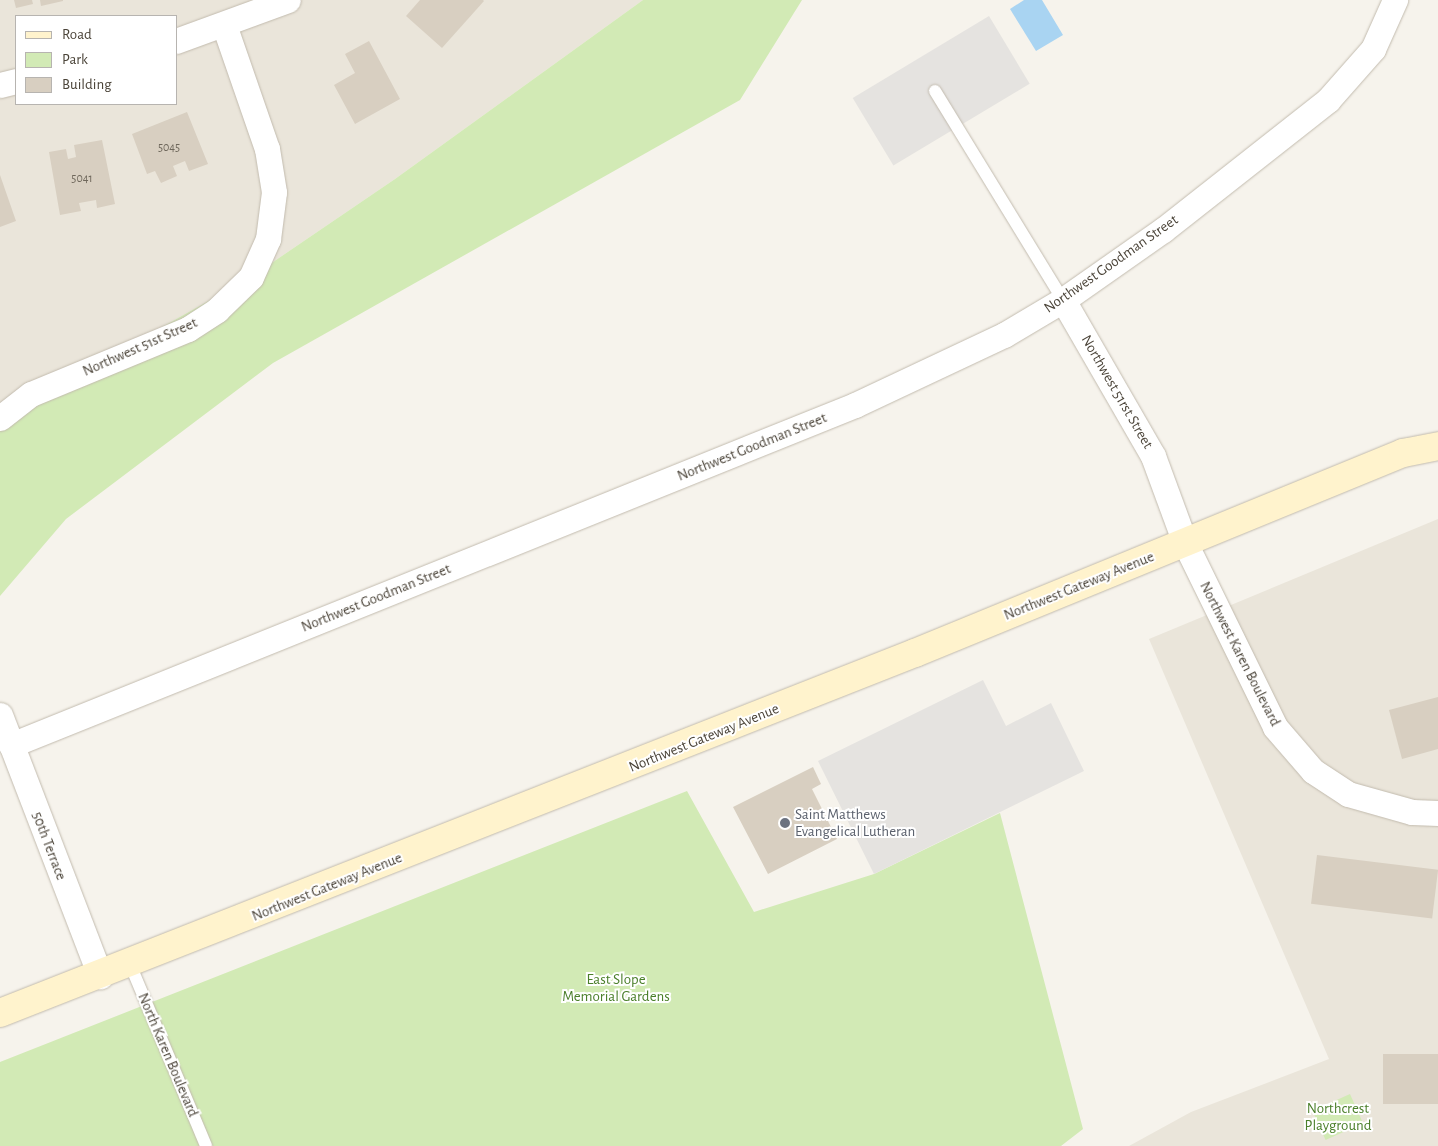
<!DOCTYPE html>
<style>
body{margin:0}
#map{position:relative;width:1438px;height:1146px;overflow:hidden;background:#f6f3ec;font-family:"Alegreya Sans",sans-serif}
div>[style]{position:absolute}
.residential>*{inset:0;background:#eae5da}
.green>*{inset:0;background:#d2eab5;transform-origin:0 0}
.parking>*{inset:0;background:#e5e3e0;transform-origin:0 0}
.water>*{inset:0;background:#a9d4f2}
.building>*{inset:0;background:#d8cfc1;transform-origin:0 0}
.roads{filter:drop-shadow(0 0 1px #c2bbae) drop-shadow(0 0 1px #c2bbae)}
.service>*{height:12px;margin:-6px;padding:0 6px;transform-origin:6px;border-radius:6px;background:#fff}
.minor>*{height:25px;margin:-12.5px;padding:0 12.5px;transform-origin:12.5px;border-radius:12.5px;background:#fff}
.secondary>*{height:28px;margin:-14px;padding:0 14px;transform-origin:14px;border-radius:14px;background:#fff3cd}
.dots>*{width:14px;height:14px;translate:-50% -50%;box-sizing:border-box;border:2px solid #fff;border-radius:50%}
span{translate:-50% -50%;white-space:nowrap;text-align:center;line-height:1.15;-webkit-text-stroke:4px #fff;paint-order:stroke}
.number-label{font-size:12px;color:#6e675b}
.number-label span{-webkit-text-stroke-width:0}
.street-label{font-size:15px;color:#4b4439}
.worship-label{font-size:15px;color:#5b616d}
.left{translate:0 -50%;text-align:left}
.park-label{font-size:15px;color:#4a7f2a}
.legend{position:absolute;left:15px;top:15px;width:162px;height:90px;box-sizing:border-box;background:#fff;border:1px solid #b7b4b0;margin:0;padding:6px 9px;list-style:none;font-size:15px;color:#4b4439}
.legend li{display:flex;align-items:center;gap:10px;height:25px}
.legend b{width:25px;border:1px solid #b7b4b0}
</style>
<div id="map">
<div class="residential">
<i style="clip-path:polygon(evenodd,0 0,643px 0,395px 179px,251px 277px,0 418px,0 0,16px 16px,176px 16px,176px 104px,16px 104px,16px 16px)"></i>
<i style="clip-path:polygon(1438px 519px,1438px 1146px,1129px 1146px,1191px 1112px,1329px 1059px,1149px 639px)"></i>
</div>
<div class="green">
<i style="clip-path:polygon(643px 0,802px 0,740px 100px,273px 363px,66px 519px,0 596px,0 418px,251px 277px,395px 179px)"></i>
<i style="clip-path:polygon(687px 791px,754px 912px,874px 874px,1000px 813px,1083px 1129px,1061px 1146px,0 1146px,0 1062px)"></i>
<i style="left:1350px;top:1094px;width:32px;height:41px;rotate:66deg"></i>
</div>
<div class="parking">
<i style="left:989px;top:16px;width:79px;height:159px;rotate:59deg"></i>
<i style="clip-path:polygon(983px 680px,1006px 726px,1051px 703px,1084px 771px,874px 874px,818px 761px)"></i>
</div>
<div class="water">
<i style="clip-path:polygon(1024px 0,1042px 0,1063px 35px,1036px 51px,1010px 9px)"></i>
</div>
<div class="building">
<i style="clip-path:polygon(14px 0,32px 0,33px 4px,16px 8px)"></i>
<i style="clip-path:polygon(40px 0,63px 0,63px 1px,41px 6px)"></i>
<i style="clip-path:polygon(420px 0,483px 0,484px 1px,442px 48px,406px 16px)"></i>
<i style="clip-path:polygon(369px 41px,400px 99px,355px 124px,334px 85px,355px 73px,345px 54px)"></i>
<i style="clip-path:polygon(187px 112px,208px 164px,189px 171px,185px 161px,173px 166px,177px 176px,161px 183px,155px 171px,147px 174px,132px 134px)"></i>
<i style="clip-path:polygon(102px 140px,115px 204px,97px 208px,96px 200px,79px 203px,81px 211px,60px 215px,49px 152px,66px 149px,68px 159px,76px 157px,74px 145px)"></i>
<i style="clip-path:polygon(0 175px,16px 221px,0 227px)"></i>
<i style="clip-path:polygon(1438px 697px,1438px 749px,1402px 759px,1389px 710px)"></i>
<i style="clip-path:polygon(813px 767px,821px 784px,812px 789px,837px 839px,768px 874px,733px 807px)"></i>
<i style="left:1317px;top:855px;width:122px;height:49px;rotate:7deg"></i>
<i style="left:1438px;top:1054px;width:50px;height:55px;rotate:90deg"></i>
</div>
<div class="roads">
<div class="service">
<i style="left:935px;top:91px;width:245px;rotate:58.5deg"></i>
<i style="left:130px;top:964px;width:197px;rotate:67.3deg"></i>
</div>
<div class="minor">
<i style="left:176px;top:41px;width:119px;rotate:-20.1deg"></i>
<i style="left:0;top:85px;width:16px;rotate:-14deg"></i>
<i style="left:1063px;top:300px;width:180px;rotate:60deg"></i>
<i style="left:1153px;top:456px;width:93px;rotate:69.8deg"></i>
<i style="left:1185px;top:543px;width:205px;rotate:63.9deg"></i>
<i style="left:1275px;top:727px;width:58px;rotate:49.2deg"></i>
<i style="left:1313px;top:771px;width:42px;rotate:33.3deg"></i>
<i style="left:1348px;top:794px;width:66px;rotate:15.7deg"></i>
<i style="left:1412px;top:812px;width:26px;rotate:2deg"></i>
<i style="left:0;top:418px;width:39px;rotate:-38deg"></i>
<i style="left:31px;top:394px;width:170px;rotate:-22.5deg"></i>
<i style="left:188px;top:329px;width:35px;rotate:-33deg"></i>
<i style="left:217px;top:310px;width:47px;rotate:-44.1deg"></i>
<i style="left:251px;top:277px;width:42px;rotate:-65.9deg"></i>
<i style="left:268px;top:239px;width:47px;rotate:-82.7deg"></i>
<i style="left:274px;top:192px;width:44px;rotate:-99.2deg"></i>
<i style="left:267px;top:149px;width:131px;rotate:-109.1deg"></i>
<i style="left:0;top:715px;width:280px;rotate:69deg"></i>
<i style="left:11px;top:745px;width:910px;rotate:-21.94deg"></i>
<i style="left:855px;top:405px;width:165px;rotate:-25.2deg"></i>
<i style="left:1004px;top:335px;width:69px;rotate:-30.7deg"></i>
<i style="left:1063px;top:300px;width:122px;rotate:-35deg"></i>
<i style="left:1163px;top:230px;width:210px;rotate:-38.2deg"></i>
<i style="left:1328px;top:100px;width:68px;rotate:-48.6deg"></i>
<i style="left:1373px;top:49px;width:54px;rotate:-65.8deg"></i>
</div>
<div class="secondary">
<i style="left:0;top:1013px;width:983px;rotate:-21.48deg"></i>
<i style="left:915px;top:653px;width:527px;rotate:-22.29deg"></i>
<i style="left:1403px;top:453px;width:36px;rotate:-11deg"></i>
</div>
</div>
<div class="dots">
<i style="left:785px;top:823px;background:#6b7280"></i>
</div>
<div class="number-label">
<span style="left:169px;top:148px">5045</span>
<span style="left:82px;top:179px">5041</span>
</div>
<div class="street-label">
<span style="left:1111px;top:264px;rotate:-35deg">Northwest Goodman Street</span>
<span style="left:140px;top:347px;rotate:-24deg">Northwest 51st Street</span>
<span style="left:1117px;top:392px;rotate:60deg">Northwest 51rst Street</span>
<span style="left:752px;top:447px;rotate:-22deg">Northwest Goodman Street</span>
<span style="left:1079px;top:586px;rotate:-22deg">Northwest Gateway Avenue</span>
<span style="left:376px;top:598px;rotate:-22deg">Northwest Goodman Street</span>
<span style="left:1240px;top:654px;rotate:63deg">Northwest Karen Boulevard</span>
<span style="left:704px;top:738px;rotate:-22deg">Northwest Gateway Avenue</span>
<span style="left:49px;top:846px;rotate:69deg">50th Terrace</span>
<span style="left:327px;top:887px;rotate:-22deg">Northwest Gateway Avenue</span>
<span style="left:168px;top:1055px;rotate:67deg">North Karen Boulevard</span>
</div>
<div class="worship-label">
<span class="left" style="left:795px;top:823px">Saint Matthews<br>Evangelical Lutheran</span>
</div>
<div class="park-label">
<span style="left:616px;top:988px">East Slope<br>Memorial Gardens</span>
<span style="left:1338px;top:1117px">Northcrest<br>Playground</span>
</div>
<ul class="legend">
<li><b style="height:6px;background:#fff3cd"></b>Road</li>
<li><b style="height:14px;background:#d2eab5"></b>Park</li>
<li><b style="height:14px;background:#d8cfc1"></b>Building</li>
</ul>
</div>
